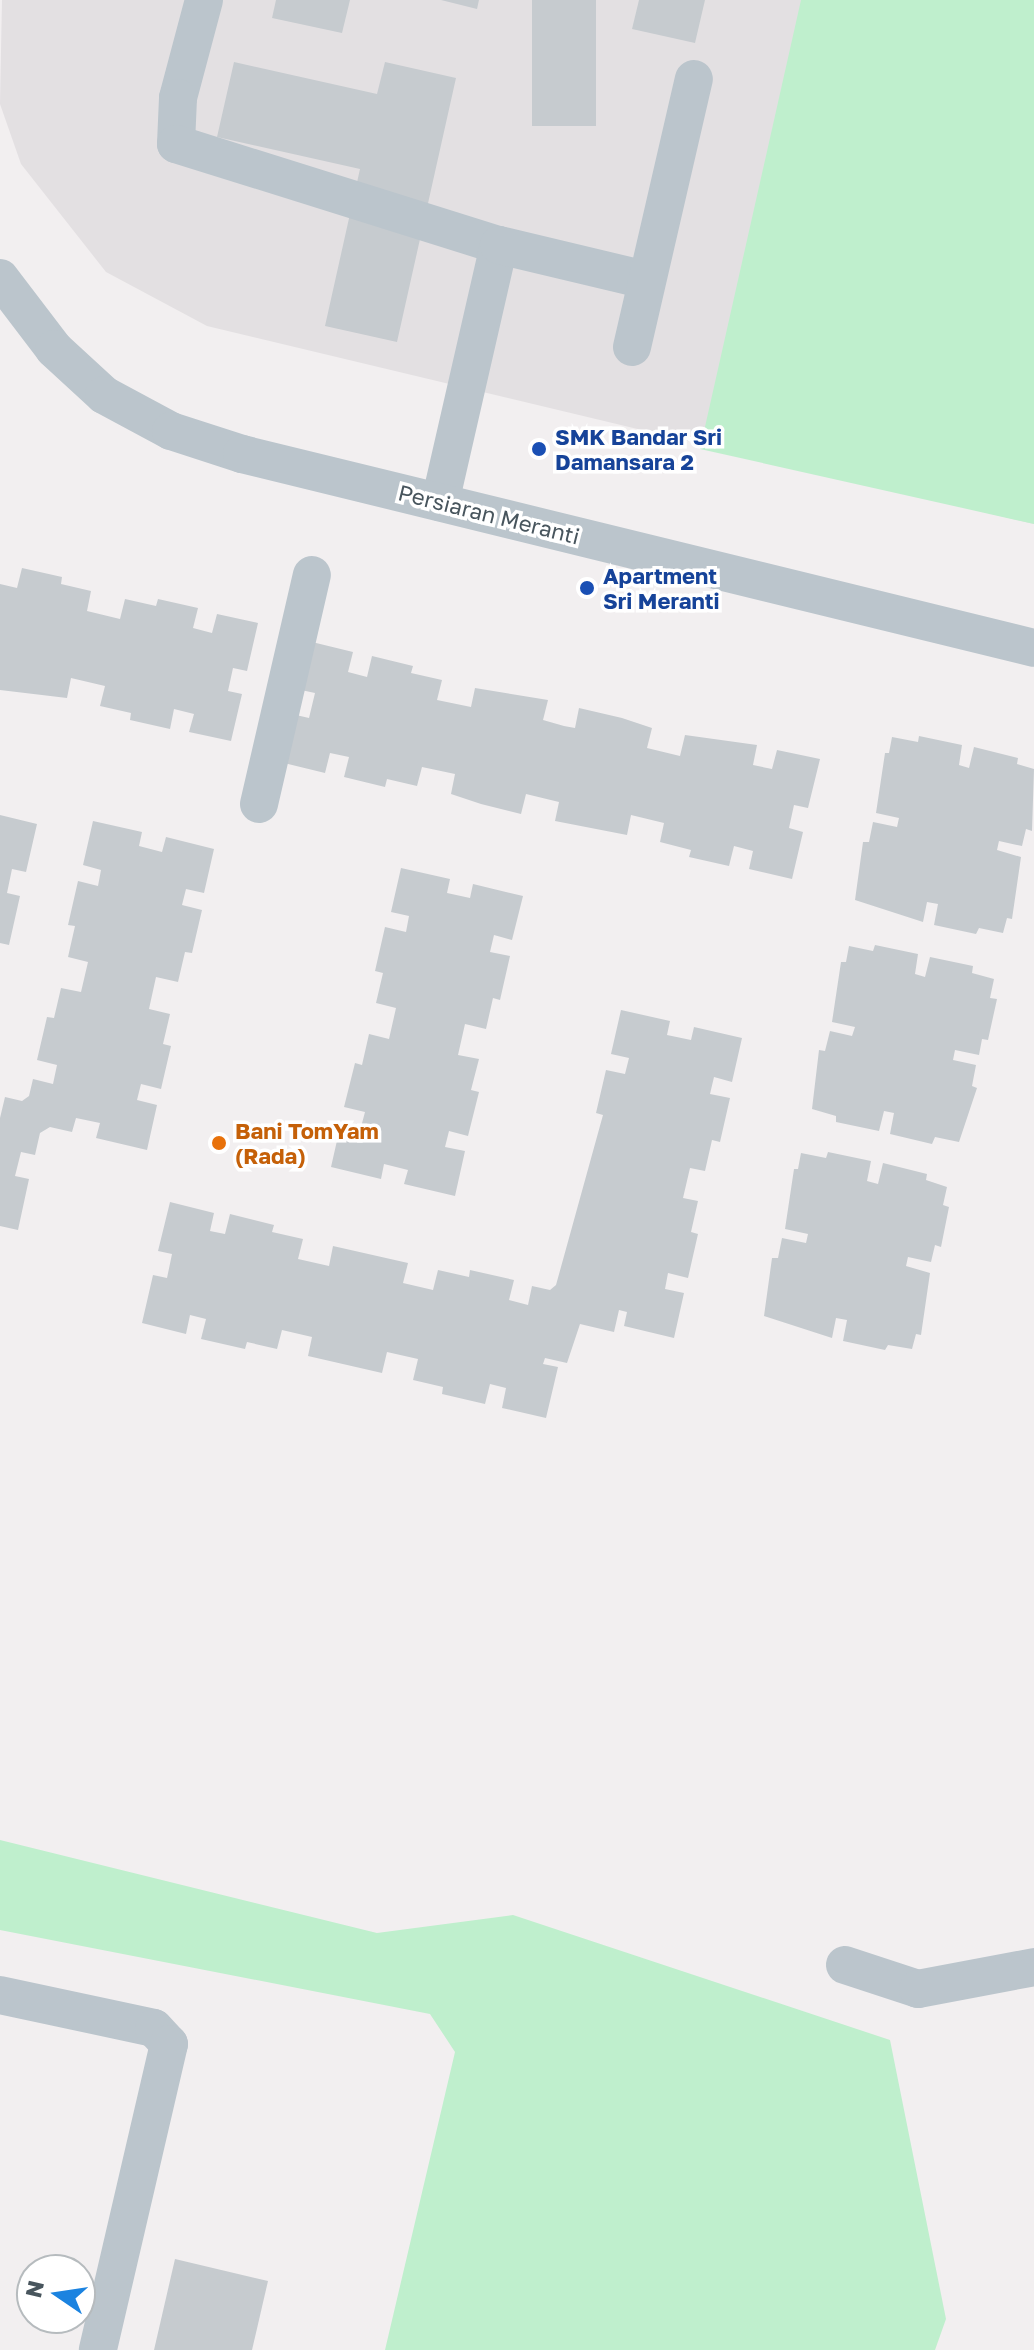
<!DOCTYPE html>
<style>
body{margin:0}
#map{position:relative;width:1034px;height:2350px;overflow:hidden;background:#f2eff0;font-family:"Golos Text",sans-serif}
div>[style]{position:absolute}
.education>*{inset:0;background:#e3e0e2}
.green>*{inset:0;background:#bfefcd}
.building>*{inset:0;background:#c6cbcf;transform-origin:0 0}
.minor>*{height:38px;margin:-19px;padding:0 19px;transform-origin:19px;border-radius:19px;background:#bbc5cc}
.dots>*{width:22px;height:22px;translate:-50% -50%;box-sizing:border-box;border:4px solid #fff;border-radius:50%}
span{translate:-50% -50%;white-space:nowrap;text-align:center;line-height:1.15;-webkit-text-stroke:7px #fff;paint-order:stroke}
.transit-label{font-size:22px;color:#164399;font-weight:700}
.left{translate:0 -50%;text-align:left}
.street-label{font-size:22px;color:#48555d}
.food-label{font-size:22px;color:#c56008;font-weight:700}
.north{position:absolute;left:16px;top:2254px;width:80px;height:80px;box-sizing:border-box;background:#fff;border:2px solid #b6bbbe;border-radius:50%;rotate:283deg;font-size:22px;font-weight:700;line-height:32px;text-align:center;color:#48555d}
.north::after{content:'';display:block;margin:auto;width:28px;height:36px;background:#1b83e0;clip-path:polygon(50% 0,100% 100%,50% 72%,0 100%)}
</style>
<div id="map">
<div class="education">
<i style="clip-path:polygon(2px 0,1034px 0,1034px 524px,207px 326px,106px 272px,21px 164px,0 104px)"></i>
</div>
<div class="green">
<i style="clip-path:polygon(801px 0,1034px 0,1034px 524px,700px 449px)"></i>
<i style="clip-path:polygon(0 1840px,377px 1933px,513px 1915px,890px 2040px,946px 2319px,935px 2350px,385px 2350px,455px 2052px,430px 2014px,0 1930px)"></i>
</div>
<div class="building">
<i style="clip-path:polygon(276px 0,350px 0,342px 33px,272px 18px)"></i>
<i style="clip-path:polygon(441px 0,479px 0,477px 9px)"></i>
<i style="left:532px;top:0;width:64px;height:126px"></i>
<i style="clip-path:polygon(639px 0,705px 0,695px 43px,632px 29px)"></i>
<i style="clip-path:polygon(234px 62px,377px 94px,385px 62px,456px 78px,397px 342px,325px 326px,360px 169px,217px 137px)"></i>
<i style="clip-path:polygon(22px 568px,62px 577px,61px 584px,91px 591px,87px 611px,120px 619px,125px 599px,156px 606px,158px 599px,198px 608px,193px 628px,212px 633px,217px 614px,258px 623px,247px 671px,233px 668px,228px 691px,242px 694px,231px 741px,189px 732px,194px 714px,174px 709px,170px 729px,130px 720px,131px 713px,100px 706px,105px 686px,71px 678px,67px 698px,0 690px,0 584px,17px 588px)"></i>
<i style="clip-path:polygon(312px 642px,353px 652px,348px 672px,367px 677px,372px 656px,413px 666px,411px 673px,442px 680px,437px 700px,471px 707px,475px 688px,548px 700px,543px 720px,564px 726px,575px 728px,579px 708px,622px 718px,652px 728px,647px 748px,680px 756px,685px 735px,757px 745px,753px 765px,772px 769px,777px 750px,820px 759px,808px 808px,794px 805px,789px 828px,803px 832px,792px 879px,749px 869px,753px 851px,734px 846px,729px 866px,689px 857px,691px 850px,660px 842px,664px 823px,631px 815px,627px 835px,555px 821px,559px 802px,526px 794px,521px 814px,481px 804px,451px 794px,455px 774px,422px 767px,417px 786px,387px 779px,385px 787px,344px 777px,349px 757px,330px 753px,325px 773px,284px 763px,296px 715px,309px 718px,315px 693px,301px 690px)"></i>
<i style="clip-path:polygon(919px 736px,962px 745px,959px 765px,969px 768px,974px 747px,1018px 758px,1017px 764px,1034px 769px,1032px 831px,1026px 829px,1022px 846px,999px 841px,997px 850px,1021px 857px,1012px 919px,1007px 918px,1003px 933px,979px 928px,976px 934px,934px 925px,938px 904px,927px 902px,923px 922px,855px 900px,863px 842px,869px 842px,873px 822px,897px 827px,899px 818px,876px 813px,885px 753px,889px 753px,892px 737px,918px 742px)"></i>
<i style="clip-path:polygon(0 815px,37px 824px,26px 872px,12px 869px,7px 893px,20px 896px,9px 945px,0 943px)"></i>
<i style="clip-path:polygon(93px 821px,142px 832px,139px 846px,162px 852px,166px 837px,214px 849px,204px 893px,186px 889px,182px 905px,202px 910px,192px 953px,185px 952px,178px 982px,156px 977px,149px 1009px,170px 1014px,163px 1044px,171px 1046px,161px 1089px,141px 1084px,137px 1100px,157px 1105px,147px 1150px,96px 1138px,100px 1123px,76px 1118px,72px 1132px,50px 1127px,40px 1133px,35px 1155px,21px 1152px,15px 1176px,29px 1179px,18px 1230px,0 1226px,0 1118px,5px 1097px,22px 1101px,29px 1096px,33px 1079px,53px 1084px,57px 1065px,37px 1060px,47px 1017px,54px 1018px,61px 988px,81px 992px,88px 962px,68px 957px,75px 926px,68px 925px,78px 881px,98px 886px,101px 870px,83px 865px)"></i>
<i style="clip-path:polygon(401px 868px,450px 879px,447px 893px,470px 898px,473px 884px,523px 896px,512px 940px,494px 935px,490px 952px,510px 956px,500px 1000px,493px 998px,486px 1029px,465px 1024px,458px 1055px,479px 1059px,471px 1090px,479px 1092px,468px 1136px,449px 1131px,445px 1147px,465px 1151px,455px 1196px,404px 1184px,408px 1170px,384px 1164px,381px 1179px,331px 1167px,341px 1123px,361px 1127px,365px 1112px,344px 1107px,355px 1063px,362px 1065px,369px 1034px,389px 1039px,396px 1008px,376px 1003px,383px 973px,375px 971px,385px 927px,406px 932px,409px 916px,391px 912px)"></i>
<i style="clip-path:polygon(875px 945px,918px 954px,915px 974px,925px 977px,930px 957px,973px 966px,972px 973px,994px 979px,990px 998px,997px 999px,988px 1040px,982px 1039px,979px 1055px,955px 1050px,953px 1060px,976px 1065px,972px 1086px,977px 1088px,959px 1142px,935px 1137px,932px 1144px,890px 1134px,894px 1113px,884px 1111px,879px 1131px,836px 1122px,836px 1116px,812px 1109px,819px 1050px,825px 1051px,830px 1031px,852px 1036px,855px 1027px,832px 1022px,841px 962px,846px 962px,849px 946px,873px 951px)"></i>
<i style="clip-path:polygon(621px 1010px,670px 1021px,667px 1035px,691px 1040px,694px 1027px,742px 1038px,732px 1082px,714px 1077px,710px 1094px,730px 1098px,720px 1142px,712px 1140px,705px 1171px,690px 1168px,683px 1198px,698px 1201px,691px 1232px,698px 1234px,688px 1278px,668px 1273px,665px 1289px,684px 1293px,674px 1338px,624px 1326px,627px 1312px,619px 1310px,614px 1332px,580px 1324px,567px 1363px,545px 1358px,543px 1364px,558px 1367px,546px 1418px,502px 1408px,506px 1388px,490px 1384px,485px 1404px,442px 1394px,443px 1387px,413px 1380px,418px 1359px,387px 1352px,382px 1373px,308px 1356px,312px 1337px,282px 1330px,277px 1349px,247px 1342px,245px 1349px,201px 1339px,206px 1319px,190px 1315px,186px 1334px,142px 1323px,153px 1275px,167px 1278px,172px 1254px,158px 1251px,170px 1202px,214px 1213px,210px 1231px,225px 1234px,230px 1214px,274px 1225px,272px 1232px,303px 1239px,298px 1259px,329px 1266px,333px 1246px,408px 1263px,403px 1283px,433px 1290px,438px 1270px,469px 1277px,470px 1270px,514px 1280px,509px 1300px,528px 1305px,532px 1286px,550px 1290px,556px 1285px,603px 1115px,596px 1113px,606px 1070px,625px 1074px,629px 1058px,611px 1054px)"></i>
<i style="clip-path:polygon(828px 1152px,871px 1161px,867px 1181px,878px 1184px,883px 1163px,927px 1174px,926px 1180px,947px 1187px,943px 1205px,949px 1207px,941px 1247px,935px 1245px,931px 1262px,908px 1257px,906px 1266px,930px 1273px,921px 1335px,916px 1334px,912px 1349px,888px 1345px,885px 1350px,843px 1341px,847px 1320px,836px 1318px,832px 1338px,764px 1316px,772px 1258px,778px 1258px,782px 1238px,806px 1243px,808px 1234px,785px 1229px,794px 1169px,798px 1169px,801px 1153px,826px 1158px)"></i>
<i style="clip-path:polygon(175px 2259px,268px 2281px,252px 2350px,154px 2350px)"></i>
</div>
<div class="minor">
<i style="left:204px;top:0;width:101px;rotate:104.9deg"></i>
<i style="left:178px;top:98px;width:46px;rotate:92.5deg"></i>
<i style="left:176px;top:144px;width:338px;rotate:17.4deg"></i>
<i style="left:499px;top:245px;width:264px;rotate:102.9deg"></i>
<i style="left:499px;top:245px;width:151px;rotate:13.4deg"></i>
<i style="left:0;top:278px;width:89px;rotate:52.7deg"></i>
<i style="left:54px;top:349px;width:68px;rotate:42.6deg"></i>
<i style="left:104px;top:395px;width:76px;rotate:28.2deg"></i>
<i style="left:171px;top:431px;width:75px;rotate:17.9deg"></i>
<i style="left:242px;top:454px;width:815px;rotate:13.76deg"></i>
<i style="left:632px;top:347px;width:275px;rotate:-77deg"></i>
<i style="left:259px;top:804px;width:235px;rotate:-77deg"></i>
<i style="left:845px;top:1965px;width:77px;rotate:18.2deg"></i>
<i style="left:918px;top:1989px;width:118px;rotate:-10.7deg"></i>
<i style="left:0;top:1995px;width:157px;rotate:12.1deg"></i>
<i style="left:154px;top:2028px;width:22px;rotate:47deg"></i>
<i style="left:169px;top:2044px;width:314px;rotate:103.1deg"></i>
</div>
<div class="dots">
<i style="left:539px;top:449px;background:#1a4fb4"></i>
<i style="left:587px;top:588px;background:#1a4fb4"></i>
<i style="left:219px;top:1143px;background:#e8710a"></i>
</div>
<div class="transit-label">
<span class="left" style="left:555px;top:449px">SMK Bandar Sri<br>Damansara 2</span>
<span class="left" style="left:603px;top:588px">Apartment<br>Sri Meranti</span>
</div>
<div class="street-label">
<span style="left:489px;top:514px;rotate:14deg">Persiaran Meranti</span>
</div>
<div class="food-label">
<span class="left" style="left:235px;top:1143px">Bani TomYam<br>(Rada)</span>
</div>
<div class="north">N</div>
</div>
